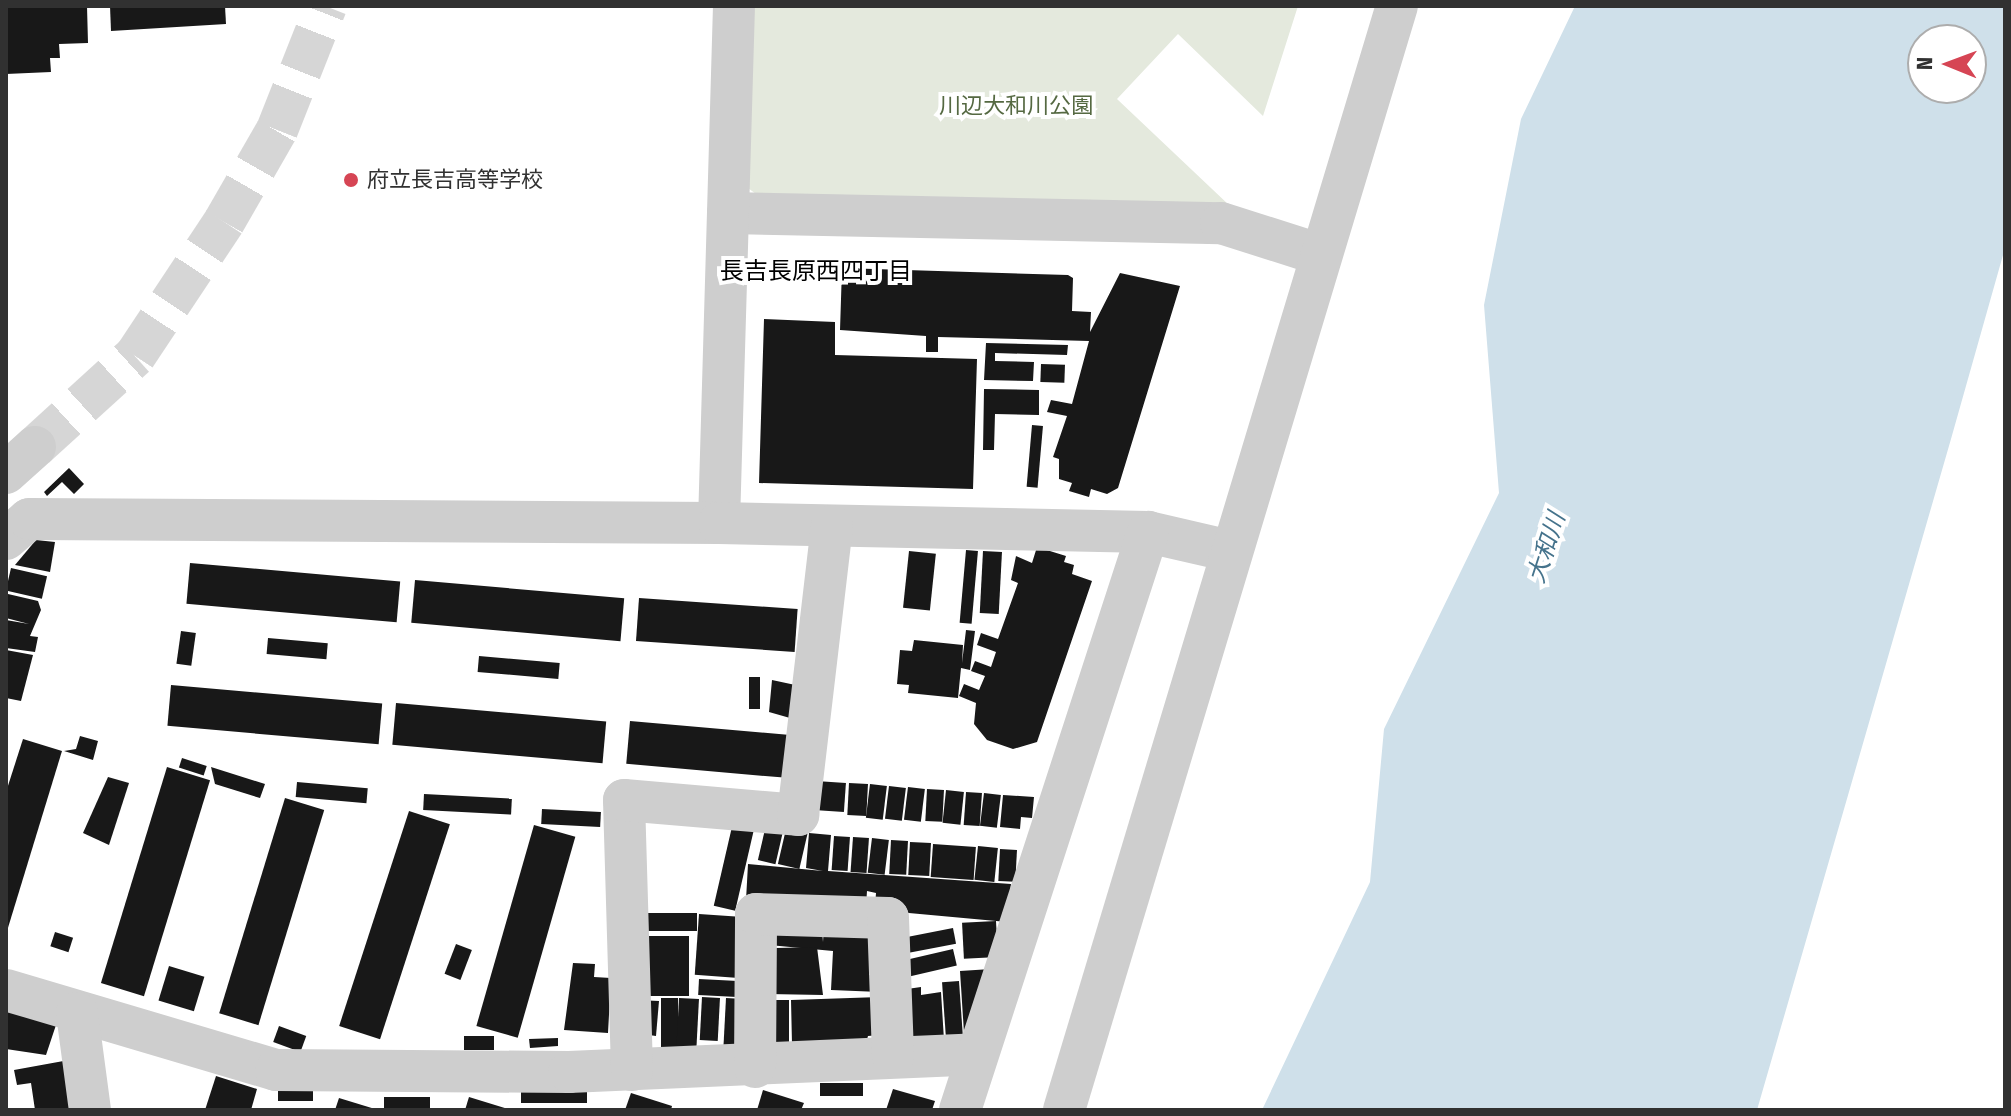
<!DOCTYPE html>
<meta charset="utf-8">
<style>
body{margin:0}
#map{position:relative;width:2011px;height:1116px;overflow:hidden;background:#fff;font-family:"Fira Sans Condensed","Noto Sans JP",sans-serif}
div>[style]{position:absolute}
.green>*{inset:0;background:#e4e9dd}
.water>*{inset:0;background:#cfe0ea}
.building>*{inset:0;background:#181818;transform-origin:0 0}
.minor-tunnel>*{height:42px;margin-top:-21px;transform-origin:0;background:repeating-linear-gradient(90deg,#d6d6d6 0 42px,transparent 0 63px)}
.minor>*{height:42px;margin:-21px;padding:0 21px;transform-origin:21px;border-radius:21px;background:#cecece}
.dots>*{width:22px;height:22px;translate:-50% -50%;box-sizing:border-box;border:4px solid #fff;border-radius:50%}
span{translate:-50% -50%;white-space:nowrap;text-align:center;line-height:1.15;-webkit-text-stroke:8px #fff;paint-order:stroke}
.park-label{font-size:22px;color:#556942}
.poi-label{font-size:22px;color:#313131}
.left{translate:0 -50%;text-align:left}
.neighbourhood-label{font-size:24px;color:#000}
.water-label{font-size:24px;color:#45738c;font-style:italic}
.frame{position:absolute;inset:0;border:8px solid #313131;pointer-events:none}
.north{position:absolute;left:1907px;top:24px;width:80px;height:80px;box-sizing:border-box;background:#fff;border:2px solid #adadad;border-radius:50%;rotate:271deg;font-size:22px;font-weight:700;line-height:32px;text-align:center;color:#313131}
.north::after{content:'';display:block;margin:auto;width:28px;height:36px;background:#d64554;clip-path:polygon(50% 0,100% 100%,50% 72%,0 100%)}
</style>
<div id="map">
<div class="green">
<i style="clip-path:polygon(753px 6px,1298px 6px,1263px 116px,1178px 34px,1117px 99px,1230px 206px,760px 197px,748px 188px)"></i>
</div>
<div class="water">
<i style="clip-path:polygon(evenodd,1575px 6px,2005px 6px,2005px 248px,1951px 439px,1757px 1110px,1262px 1110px,1370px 882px,1384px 729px,1499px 493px,1484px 305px,1521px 119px,1575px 6px,1923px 40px,1971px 40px,1971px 88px,1923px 88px,1923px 40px)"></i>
</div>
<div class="building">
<i style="clip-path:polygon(6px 6px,87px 6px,88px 43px,59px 44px,60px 58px,50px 58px,51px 72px,6px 74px)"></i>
<i style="clip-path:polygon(110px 6px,225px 6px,226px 24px,111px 31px)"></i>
<i style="clip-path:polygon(842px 268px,1068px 275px,1073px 278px,1072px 311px,1091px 312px,1090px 332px,1120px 273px,1180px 286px,1118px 488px,1107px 494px,1091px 489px,1089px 497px,1069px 491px,1072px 483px,1059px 479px,1059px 459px,1053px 457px,1067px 416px,1047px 412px,1051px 400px,1072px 404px,1089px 341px,938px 337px,938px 352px,926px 352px,926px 336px,840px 330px)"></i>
<i style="clip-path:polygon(764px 319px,835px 322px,835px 355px,977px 359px,973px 489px,759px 483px)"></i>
<i style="clip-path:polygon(986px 343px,1068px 345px,1067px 355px,995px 353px,995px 361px,1034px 362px,1033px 381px,984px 380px)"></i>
<i style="left:1041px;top:364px;width:24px;height:18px;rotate:2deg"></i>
<i style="clip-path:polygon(984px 389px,1039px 390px,1039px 415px,995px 414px,994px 450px,983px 450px)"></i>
<i style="left:1032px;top:425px;width:11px;height:62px;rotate:5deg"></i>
<i style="clip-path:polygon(69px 468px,84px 484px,74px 494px,62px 482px,47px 496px,44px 492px)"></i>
<i style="clip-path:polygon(36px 540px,55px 542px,50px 572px,15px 565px)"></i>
<i style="clip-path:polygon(1037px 547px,1066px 556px,1064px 562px,1074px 565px,1072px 574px,1092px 581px,1037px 742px,1013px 749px,987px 740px,974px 724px,976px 703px,959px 696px,964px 684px,979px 690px,985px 676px,971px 671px,975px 661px,991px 667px,996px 652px,977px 645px,981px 633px,998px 639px,1018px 583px,1011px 580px,1016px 556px,1032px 563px)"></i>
<i style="left:966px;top:550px;width:12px;height:73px;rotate:5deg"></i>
<i style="left:909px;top:551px;width:27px;height:57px;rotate:6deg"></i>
<i style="left:983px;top:551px;width:19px;height:62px;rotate:3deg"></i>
<i style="left:190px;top:563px;width:211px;height:41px;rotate:5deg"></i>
<i style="left:11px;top:568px;width:37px;height:23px;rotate:13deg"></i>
<i style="left:415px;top:580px;width:210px;height:43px;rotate:5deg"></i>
<i style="clip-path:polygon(8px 594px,38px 601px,41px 610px,30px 636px,38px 637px,35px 652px,6px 648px,6px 620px,29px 624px,6px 618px)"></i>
<i style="left:639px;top:598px;width:159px;height:43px;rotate:4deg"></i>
<i style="clip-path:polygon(966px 630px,975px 631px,970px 670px,961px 668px,958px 698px,908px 693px,909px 685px,897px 684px,900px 650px,912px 651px,914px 640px,963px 645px,962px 663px)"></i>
<i style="left:181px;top:631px;width:15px;height:33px;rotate:8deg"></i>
<i style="left:268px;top:638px;width:60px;height:16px;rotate:5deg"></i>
<i style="clip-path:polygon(6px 650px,33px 655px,21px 701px,6px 698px)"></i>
<i style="left:479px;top:656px;width:81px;height:16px;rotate:5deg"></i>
<i style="left:749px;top:677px;width:11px;height:32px"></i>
<i style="clip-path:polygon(772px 680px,800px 686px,797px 720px,769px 712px)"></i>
<i style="left:171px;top:685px;width:212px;height:41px;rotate:5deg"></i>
<i style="left:396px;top:703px;width:211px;height:42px;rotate:5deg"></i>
<i style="left:630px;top:721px;width:161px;height:43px;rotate:5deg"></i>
<i style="clip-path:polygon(80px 736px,98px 741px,93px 760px,64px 751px,76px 749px)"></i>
<i style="clip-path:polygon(23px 739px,62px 751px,7px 931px,6px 792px)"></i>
<i style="left:182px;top:758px;width:26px;height:10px;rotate:18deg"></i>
<i style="left:167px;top:767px;width:45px;height:226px;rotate:17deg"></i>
<i style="clip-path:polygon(211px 767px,265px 784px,260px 798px,215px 784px)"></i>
<i style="clip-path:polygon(108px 777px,129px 783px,109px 845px,83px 833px)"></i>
<i style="left:816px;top:781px;width:30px;height:29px;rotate:4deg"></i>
<i style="left:297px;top:782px;width:71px;height:15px;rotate:5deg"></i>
<i style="left:849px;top:783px;width:19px;height:32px;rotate:3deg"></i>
<i style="left:870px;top:784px;width:17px;height:34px;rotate:7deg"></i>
<i style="left:889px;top:786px;width:17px;height:33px;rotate:7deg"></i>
<i style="left:908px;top:787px;width:17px;height:33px;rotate:7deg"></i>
<i style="left:927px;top:789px;width:17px;height:32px;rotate:3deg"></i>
<i style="left:946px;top:790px;width:18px;height:33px;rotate:6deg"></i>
<i style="left:966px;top:792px;width:16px;height:33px;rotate:4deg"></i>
<i style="left:984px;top:793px;width:17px;height:33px;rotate:7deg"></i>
<i style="left:424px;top:794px;width:88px;height:16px;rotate:3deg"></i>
<i style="clip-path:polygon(1003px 795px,1034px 797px,1032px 818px,1021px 817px,1020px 829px,1000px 827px)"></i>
<i style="left:285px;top:798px;width:41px;height:225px;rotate:17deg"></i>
<i style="left:542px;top:809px;width:59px;height:15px;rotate:3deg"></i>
<i style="left:409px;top:811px;width:43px;height:226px;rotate:18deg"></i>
<i style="left:734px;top:818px;width:22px;height:90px;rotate:13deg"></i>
<i style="left:534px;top:825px;width:43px;height:209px;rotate:16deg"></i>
<i style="left:766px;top:825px;width:18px;height:36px;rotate:13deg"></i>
<i style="left:786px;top:829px;width:22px;height:36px;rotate:13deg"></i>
<i style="clip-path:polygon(809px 833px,831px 835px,828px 871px,1011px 884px,1007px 922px,898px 912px,875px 906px,876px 893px,867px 891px,866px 906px,746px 900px,748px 864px,823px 871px,806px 868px)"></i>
<i style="left:834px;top:836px;width:16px;height:34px;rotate:4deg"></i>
<i style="left:853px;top:837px;width:16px;height:35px;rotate:4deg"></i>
<i style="left:872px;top:838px;width:17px;height:35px;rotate:7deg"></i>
<i style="left:891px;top:840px;width:17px;height:34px;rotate:3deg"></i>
<i style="left:910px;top:842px;width:21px;height:33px;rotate:3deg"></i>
<i style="left:933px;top:844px;width:43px;height:33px;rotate:4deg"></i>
<i style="left:978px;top:846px;width:20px;height:34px;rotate:6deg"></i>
<i style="left:1000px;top:849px;width:17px;height:32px;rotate:3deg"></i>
<i style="left:697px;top:913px;width:18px;height:51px;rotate:90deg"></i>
<i style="left:699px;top:914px;width:44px;height:61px;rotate:4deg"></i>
<i style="left:996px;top:921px;width:36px;height:34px;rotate:87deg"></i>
<i style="clip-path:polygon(824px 926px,870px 931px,869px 975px,880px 975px,880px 992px,831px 990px,833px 951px,769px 945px,770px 929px,822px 930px,823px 942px)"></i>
<i style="left:953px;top:928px;width:16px;height:48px;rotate:79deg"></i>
<i style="left:55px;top:932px;width:19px;height:15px;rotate:18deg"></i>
<i style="left:640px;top:936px;width:49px;height:60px"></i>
<i style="left:456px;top:944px;width:17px;height:32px;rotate:21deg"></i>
<i style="clip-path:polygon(817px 947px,823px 995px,768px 994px,776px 948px)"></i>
<i style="left:953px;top:949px;width:17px;height:52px;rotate:77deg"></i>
<i style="clip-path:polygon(573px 963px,595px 964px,594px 977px,611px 978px,608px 1033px,564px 1030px)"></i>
<i style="left:169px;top:966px;width:37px;height:36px;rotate:17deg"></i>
<i style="clip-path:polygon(991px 969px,964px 1033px,960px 971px)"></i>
<i style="left:699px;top:979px;width:39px;height:16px;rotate:3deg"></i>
<i style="left:959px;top:981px;width:55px;height:17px;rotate:86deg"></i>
<i style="clip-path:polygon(921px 987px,921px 995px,941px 992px,944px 1040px,911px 1042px,900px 990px)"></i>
<i style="left:702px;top:997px;width:18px;height:43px;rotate:3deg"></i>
<i style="clip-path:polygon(880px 997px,880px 1035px,868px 1036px,866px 1043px,792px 1044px,791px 1000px)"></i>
<i style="left:661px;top:998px;width:17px;height:52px"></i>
<i style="left:679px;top:998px;width:20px;height:51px;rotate:3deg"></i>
<i style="left:726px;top:998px;width:18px;height:51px;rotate:3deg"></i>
<i style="clip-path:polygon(637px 1000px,659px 1001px,656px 1036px,642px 1034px)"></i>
<i style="left:789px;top:1000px;width:44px;height:22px;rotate:90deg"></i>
<i style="clip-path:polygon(6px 1008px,56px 1025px,46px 1055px,6px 1049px)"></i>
<i style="left:279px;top:1026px;width:29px;height:17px;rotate:20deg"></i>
<i style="left:464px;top:1036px;width:30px;height:14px"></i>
<i style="clip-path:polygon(558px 1038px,558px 1046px,530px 1048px,529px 1039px)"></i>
<i style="clip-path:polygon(69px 1060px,78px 1110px,35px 1110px,31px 1083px,17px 1085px,14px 1070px)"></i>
<i style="clip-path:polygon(216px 1076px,257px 1089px,251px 1110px,205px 1110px)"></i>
<i style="left:863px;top:1083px;width:13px;height:43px;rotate:90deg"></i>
<i style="left:521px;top:1087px;width:66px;height:16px"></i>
<i style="clip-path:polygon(893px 1089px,935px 1101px,932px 1110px,886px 1110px)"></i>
<i style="clip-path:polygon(763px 1090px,804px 1103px,801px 1110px,757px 1110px)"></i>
<i style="left:278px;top:1091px;width:35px;height:10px"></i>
<i style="clip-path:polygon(631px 1093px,672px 1106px,671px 1110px,625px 1110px)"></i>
<i style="left:430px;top:1097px;width:11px;height:46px;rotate:90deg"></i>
<i style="clip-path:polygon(469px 1097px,508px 1109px,508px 1110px,465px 1110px)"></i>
<i style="clip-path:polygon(339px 1098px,375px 1109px,375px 1110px,335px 1110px)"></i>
</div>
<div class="minor-tunnel">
<i style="left:35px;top:447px;width:135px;rotate:-42.3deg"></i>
<i style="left:135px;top:356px;width:161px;rotate:-56.4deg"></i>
<i style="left:224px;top:222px;width:106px;rotate:-60.1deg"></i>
<i style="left:277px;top:130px;width:133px;rotate:-68.4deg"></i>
</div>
<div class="minor">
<i style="left:728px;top:213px;width:493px;rotate:1.2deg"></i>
<i style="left:1221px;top:223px;width:103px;rotate:17.6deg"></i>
<i style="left:6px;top:473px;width:39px;rotate:-42deg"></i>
<i style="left:719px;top:523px;width:517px;rotate:-88.34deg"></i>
<i style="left:6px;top:539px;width:30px;rotate:-41deg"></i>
<i style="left:29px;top:519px;width:690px;rotate:0.33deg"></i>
<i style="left:719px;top:523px;width:429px;rotate:1.2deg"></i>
<i style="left:1148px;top:532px;width:84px;rotate:13deg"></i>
<i style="left:6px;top:990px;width:282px;rotate:16.5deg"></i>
<i style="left:276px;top:1070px;width:293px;rotate:0.4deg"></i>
<i style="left:569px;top:1072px;width:408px;rotate:-2.5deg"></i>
<i style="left:77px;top:1013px;width:98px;rotate:82.4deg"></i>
<i style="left:755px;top:1067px;width:153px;rotate:-89.6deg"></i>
<i style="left:756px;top:914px;width:132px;rotate:1.7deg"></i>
<i style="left:888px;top:918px;width:139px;rotate:87.9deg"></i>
<i style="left:632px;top:1070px;width:270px;rotate:-91.7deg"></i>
<i style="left:624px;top:800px;width:175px;rotate:4.9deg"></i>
<i style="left:798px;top:815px;width:291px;rotate:-83.3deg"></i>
<i style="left:960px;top:1110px;width:608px;rotate:-71.98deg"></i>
<i style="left:1064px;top:1110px;width:1153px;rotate:-73.22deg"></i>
</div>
<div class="dots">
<i style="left:351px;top:180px;background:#d64554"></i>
</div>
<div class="park-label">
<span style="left:1016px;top:106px">川辺大和川公園</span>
</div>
<div class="poi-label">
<span class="left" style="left:367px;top:180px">府立長吉高等学校</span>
</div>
<div class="neighbourhood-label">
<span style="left:816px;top:272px">長吉長原西四丁目</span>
</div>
<div class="water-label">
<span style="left:1547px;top:548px;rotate:-72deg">大和川</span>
</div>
<div class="frame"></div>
<div class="north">N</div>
</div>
